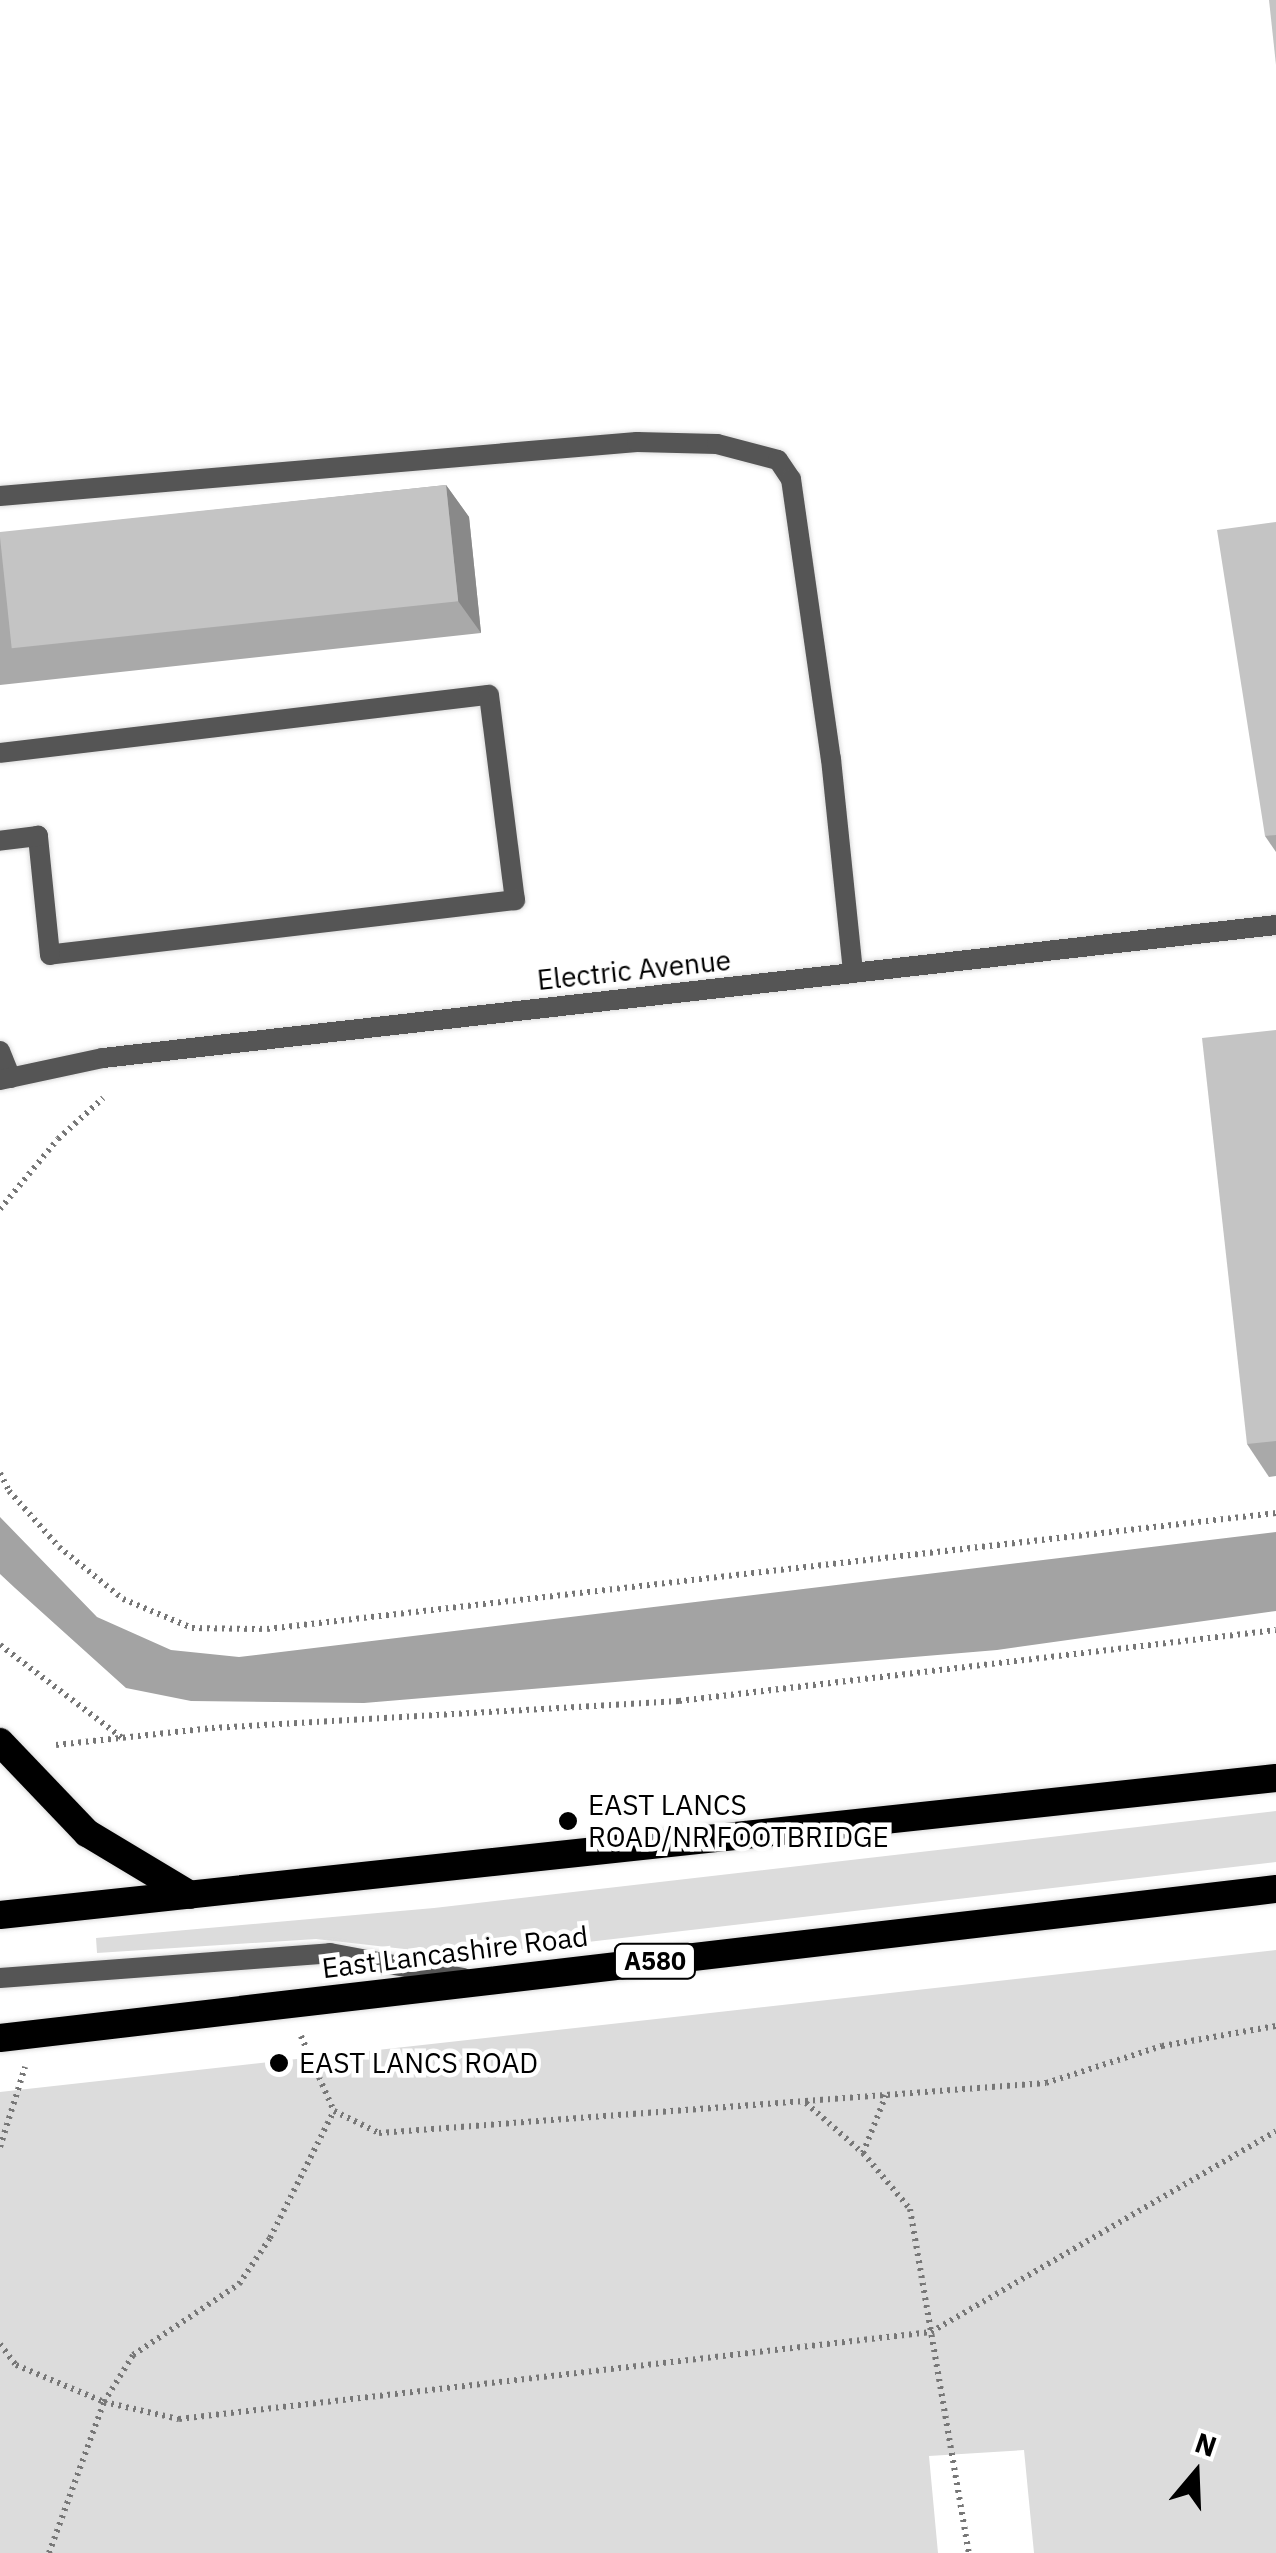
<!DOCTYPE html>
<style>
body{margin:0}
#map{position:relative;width:1276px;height:2553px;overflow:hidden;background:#fff;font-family:"IBM Plex Sans",sans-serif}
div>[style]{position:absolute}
.green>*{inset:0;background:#dcdcdc}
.water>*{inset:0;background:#a3a3a3}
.path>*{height:6px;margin-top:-3px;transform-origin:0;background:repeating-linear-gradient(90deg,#777 0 2.5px,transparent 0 7.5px)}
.roads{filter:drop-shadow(0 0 2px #dbdbdb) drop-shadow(0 0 2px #dbdbdb)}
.service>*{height:20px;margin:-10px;padding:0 10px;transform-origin:10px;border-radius:10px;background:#555}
.minor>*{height:20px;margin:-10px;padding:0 10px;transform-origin:10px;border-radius:10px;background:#555}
.tertiary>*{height:20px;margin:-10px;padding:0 10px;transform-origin:10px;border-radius:10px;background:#555}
.trunk>*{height:28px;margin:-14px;padding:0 14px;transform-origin:14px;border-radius:14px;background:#000}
.wall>*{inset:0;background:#a9a9a9}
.shaded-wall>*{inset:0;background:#898989}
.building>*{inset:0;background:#c4c4c4;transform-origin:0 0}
.dots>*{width:28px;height:28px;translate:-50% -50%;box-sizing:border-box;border:5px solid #fff;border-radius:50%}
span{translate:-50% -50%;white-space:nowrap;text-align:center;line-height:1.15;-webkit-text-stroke:9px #fff;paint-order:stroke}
.shield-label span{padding:2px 8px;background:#fff;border:2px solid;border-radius:8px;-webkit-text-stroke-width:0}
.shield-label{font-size:25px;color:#000;font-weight:700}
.street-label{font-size:28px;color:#000}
.poi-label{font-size:28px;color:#000}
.left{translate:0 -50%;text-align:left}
.north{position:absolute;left:1146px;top:2423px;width:100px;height:100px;-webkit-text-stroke:8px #fff;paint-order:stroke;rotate:19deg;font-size:28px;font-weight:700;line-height:40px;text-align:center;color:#000}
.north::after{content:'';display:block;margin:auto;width:35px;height:45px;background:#000;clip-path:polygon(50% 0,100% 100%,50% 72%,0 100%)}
</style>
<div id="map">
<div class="green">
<i style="clip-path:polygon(1276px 1811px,1276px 1862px,466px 1956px,316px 1939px,97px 1953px,96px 1938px,434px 1908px)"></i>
<i style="clip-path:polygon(1276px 1950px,1276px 2553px,1034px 2553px,1024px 2450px,929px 2456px,938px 2553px,0 2553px,0 2092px)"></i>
</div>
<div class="water">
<i style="clip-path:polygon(0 1517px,97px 1617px,171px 1650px,239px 1657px,1276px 1532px,1276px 1611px,997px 1650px,364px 1703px,191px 1701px,126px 1688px,15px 1588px,0 1574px)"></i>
</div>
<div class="path">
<i style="left:0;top:1209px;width:91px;rotate:-50.4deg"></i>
<i style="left:58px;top:1139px;width:61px;rotate:-42.3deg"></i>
<i style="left:0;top:1473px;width:20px;rotate:63deg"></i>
<i style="left:9px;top:1491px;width:75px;rotate:48.2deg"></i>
<i style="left:59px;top:1547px;width:82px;rotate:39.1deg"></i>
<i style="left:123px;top:1599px;width:75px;rotate:22.8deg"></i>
<i style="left:192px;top:1628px;width:75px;rotate:0.8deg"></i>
<i style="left:267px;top:1629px;width:1016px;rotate:-6.56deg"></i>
<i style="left:0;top:1645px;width:153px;rotate:37.3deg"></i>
<i style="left:56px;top:1745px;width:157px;rotate:-6.2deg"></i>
<i style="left:212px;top:1728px;width:468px;rotate:-3.3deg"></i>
<i style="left:679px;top:1701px;width:601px;rotate:-6.78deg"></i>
<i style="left:301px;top:2036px;width:82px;rotate:66.3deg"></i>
<i style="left:334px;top:2111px;width:50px;rotate:26.1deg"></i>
<i style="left:379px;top:2133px;width:669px;rotate:-4.29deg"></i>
<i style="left:1046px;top:2083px;width:122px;rotate:-17.7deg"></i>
<i style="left:1162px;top:2046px;width:116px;rotate:-10deg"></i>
<i style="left:806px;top:2103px;width:76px;rotate:41.3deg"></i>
<i style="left:863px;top:2153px;width:62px;rotate:-68.4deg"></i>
<i style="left:0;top:2147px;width:84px;rotate:-72.6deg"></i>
<i style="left:863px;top:2153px;width:73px;rotate:50deg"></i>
<i style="left:910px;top:2209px;width:349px;rotate:80.3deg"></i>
<i style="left:0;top:2344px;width:26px;rotate:53deg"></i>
<i style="left:16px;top:2365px;width:95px;rotate:22.8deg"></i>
<i style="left:104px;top:2402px;width:77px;rotate:12.8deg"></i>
<i style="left:179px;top:2419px;width:757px;rotate:-6.6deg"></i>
<i style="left:931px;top:2332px;width:399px;rotate:-30.2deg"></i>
<i style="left:49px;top:2553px;width:161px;rotate:-70deg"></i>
<i style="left:104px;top:2402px;width:55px;rotate:-58.3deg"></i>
<i style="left:133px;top:2355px;width:128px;rotate:-33.8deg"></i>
<i style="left:239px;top:2284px;width:55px;rotate:-56deg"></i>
<i style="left:270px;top:2238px;width:142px;rotate:-63.3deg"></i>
</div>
<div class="roads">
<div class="service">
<i style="left:0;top:496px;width:639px;rotate:-4.85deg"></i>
<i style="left:637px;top:442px;width:80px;rotate:1.4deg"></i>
<i style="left:717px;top:444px;width:63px;rotate:14.7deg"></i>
<i style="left:778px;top:460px;width:23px;rotate:56deg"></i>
<i style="left:791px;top:479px;width:283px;rotate:81.9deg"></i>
<i style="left:831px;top:759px;width:215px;rotate:84.1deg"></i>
<i style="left:0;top:753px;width:492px;rotate:-6.8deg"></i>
<i style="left:489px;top:695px;width:207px;rotate:82.8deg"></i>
<i style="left:515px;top:900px;width:468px;rotate:173.3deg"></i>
<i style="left:50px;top:955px;width:120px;rotate:-95.8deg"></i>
<i style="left:38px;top:836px;width:38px;rotate:173deg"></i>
<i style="left:0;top:1051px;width:29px;rotate:68deg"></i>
</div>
<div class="minor">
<i style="left:0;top:1080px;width:105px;rotate:-12.1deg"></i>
<i style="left:103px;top:1058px;width:1181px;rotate:-6.47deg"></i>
</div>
<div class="tertiary">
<i style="left:0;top:1978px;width:331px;rotate:-4.3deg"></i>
<i style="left:330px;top:1953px;width:136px;rotate:10.6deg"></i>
</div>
<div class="trunk">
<i style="left:0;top:1742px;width:126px;rotate:46.3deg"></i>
<i style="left:87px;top:1833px;width:120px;rotate:31deg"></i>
<i style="left:0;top:1915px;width:1283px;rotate:-6.13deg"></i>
<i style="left:0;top:2038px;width:1285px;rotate:-6.66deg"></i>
</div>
</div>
<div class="wall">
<i style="clip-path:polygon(446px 485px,469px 517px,481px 633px,0 685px,0 533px)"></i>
<i style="clip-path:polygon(1276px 522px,1276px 852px,1265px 836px)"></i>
<i style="clip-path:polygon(1276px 1030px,1276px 1476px,1269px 1477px,1247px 1444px)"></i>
</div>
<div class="shaded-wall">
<i style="clip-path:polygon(446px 485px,469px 517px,481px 633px,458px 601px)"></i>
</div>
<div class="building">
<i style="clip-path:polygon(1269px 0,1276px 0,1276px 65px)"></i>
<i style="left:446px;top:485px;width:117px;height:449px;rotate:84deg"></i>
<i style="clip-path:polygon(1276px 522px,1276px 835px,1265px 836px,1217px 530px)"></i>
<i style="clip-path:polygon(1276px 1030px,1276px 1441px,1247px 1444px,1202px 1038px)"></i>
</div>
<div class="dots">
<i style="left:568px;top:1821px;background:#000"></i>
<i style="left:279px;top:2063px;background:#000"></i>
</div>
<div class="shield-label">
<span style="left:655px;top:1961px">A580</span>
</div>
<div class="street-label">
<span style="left:634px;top:970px;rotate:-6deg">Electric Avenue</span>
<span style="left:455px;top:1952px;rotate:-7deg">East Lancashire Road</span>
</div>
<div class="poi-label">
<span class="left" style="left:588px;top:1821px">EAST LANCS<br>ROAD/NR FOOTBRIDGE</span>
<span class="left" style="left:299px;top:2063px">EAST LANCS ROAD</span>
</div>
<div class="north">N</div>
</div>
